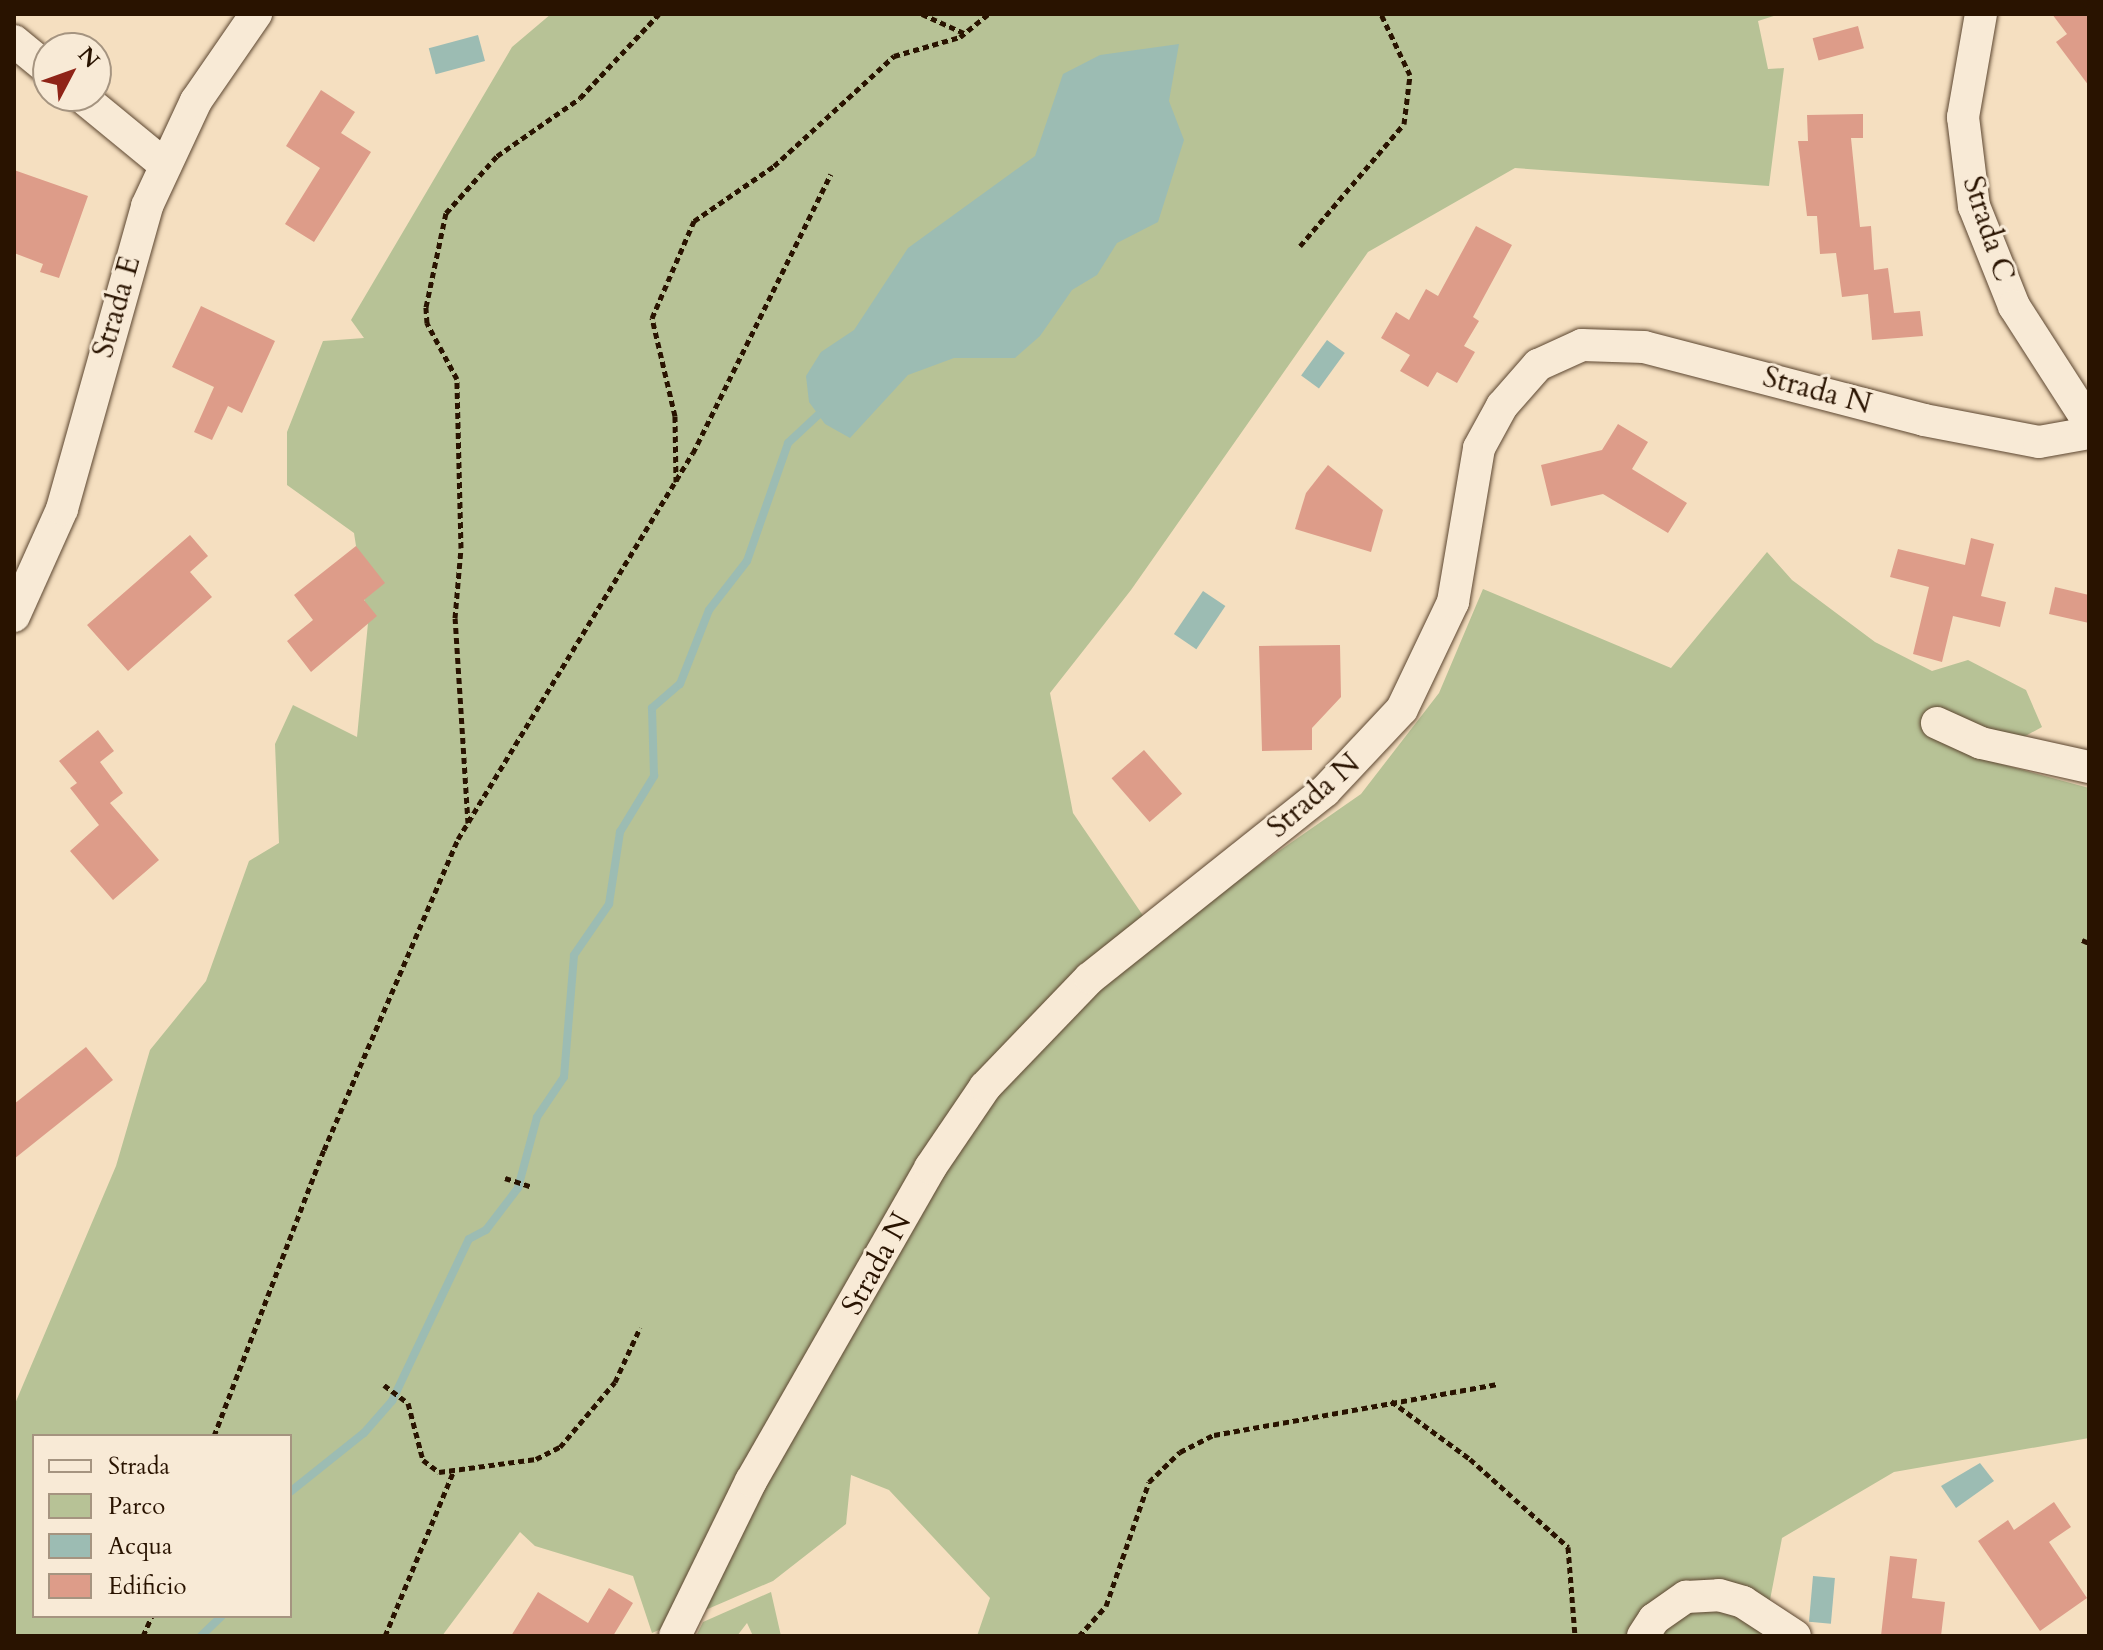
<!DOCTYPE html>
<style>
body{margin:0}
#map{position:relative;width:2103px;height:1650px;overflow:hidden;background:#f5dfc0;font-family:Cardo,serif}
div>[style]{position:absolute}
.green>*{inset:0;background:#b7c296}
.water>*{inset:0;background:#9cbcb3;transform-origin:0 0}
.stream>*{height:8px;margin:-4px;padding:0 4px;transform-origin:4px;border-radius:4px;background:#9cbcb3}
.building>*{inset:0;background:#dd9c89;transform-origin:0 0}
.path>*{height:5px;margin-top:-2.5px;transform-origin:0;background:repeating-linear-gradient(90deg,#291300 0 6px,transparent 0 10px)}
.roads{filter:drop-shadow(0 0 2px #5c4630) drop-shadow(0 0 2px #5c4630)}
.minor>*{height:32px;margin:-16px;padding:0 16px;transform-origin:16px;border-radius:16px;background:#f8ead6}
span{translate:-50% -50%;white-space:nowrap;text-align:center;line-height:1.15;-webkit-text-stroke:6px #f8ead6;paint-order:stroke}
.street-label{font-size:30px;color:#291300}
.frame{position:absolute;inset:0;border:16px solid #291300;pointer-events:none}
.legend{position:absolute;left:32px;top:1434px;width:260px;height:184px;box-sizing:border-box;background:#f8ead6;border:2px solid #a59480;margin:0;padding:10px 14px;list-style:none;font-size:24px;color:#291300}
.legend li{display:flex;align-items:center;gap:16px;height:40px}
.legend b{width:40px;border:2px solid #a59480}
.north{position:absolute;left:32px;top:32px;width:80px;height:80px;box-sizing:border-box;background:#f8ead6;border:2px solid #a59480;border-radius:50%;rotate:49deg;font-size:22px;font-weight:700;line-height:32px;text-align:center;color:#291300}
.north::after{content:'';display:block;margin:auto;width:28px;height:36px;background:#8f2418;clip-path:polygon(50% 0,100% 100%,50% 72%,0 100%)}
</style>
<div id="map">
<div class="green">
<i style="clip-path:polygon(evenodd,551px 14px,1780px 14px,1758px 21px,1768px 69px,1784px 68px,1769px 186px,1515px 168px,1368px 252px,1131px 590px,1050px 693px,1073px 813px,1157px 936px,1361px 794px,1439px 693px,1483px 589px,1671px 668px,1767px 552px,1792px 580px,1875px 642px,1932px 671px,1968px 660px,2026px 690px,2042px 727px,1983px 759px,2089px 788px,2089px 1438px,1894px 1472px,1782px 1538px,1763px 1636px,977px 1636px,990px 1598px,889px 1490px,851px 1475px,846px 1524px,773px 1581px,652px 1633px,633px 1576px,535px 1546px,520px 1532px,442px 1636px,14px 1636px,14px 1406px,116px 1166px,150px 1050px,206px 981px,249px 861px,279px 843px,275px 744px,293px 705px,357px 737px,368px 623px,354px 533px,287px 485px,287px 432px,323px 341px,364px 338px,351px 320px,512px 47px,551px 14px,34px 1436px,290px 1436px,290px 1616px,34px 1616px,34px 1436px)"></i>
<i style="clip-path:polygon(771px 1592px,781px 1636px,753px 1636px,747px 1623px,737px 1636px,696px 1636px,703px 1622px)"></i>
</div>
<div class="water">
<i style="left:478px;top:35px;width:27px;height:51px;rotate:75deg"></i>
<i style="clip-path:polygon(1179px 44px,1169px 101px,1184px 140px,1158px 222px,1117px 243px,1097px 275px,1072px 290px,1040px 336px,1015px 358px,954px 358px,908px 375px,850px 438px,825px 424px,809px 402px,806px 376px,821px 352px,854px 330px,908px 248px,1035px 156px,1063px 74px,1100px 55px)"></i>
<i style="left:1327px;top:340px;width:22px;height:44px;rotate:36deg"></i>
<i style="left:1203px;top:591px;width:27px;height:52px;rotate:34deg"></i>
<i style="clip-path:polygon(1980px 1463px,1994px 1481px,1956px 1508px,1941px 1486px)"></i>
<i style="left:1813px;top:1576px;width:22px;height:46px;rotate:5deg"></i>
</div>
<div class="stream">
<i style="left:290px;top:1492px;width:95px;rotate:-38.6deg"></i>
<i style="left:364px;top:1433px;width:43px;rotate:-48.8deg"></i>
<i style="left:392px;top:1401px;width:179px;rotate:-64.6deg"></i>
<i style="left:469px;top:1239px;width:19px;rotate:-28deg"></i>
<i style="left:486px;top:1230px;width:53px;rotate:-52.7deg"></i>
<i style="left:518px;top:1188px;width:73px;rotate:-75deg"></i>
<i style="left:537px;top:1117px;width:48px;rotate:-56deg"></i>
<i style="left:564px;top:1077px;width:122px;rotate:-85.3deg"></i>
<i style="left:574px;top:955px;width:62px;rotate:-55.5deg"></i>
<i style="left:609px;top:904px;width:73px;rotate:-81.3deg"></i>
<i style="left:620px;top:832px;width:66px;rotate:-58.7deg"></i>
<i style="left:654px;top:776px;width:68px;rotate:-91.7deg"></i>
<i style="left:652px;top:708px;width:37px;rotate:-41deg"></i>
<i style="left:680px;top:684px;width:79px;rotate:-68.6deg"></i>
<i style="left:709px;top:610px;width:62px;rotate:-52.2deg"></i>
<i style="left:747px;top:561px;width:125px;rotate:-70.8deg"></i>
<i style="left:788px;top:443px;width:41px;rotate:-43deg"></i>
<i style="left:201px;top:1636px;width:29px;rotate:-44deg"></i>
</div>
<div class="building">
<i style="clip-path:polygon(2052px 14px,2089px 14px,2089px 86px,2056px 42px,2067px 34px)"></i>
<i style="left:1858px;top:26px;width:23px;height:47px;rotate:75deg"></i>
<i style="clip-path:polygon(321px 90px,355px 112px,341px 133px,371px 152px,314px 242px,285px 224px,320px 168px,286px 146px)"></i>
<i style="clip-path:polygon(1863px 114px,1863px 138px,1851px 138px,1860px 227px,1871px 226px,1874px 270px,1888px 268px,1894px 313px,1920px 311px,1923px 336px,1872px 340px,1868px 294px,1842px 297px,1836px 253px,1820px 254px,1817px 216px,1807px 216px,1798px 141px,1808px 141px,1807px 115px)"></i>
<i style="clip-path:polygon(14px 170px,88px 196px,59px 278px,40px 272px,43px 264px,14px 253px)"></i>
<i style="clip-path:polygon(1476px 226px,1512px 245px,1473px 317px,1479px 321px,1464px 346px,1475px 352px,1457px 383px,1437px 372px,1428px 387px,1400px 371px,1410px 355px,1381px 338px,1396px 312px,1409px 320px,1426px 289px,1438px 296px)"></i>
<i style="clip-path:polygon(201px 306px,275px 341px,242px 413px,228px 406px,212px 440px,194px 432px,214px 387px,172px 367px)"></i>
<i style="clip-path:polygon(1618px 424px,1648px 442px,1632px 469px,1687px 503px,1668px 533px,1603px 494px,1551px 506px,1541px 465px,1602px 450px)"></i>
<i style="clip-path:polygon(1328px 465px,1383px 510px,1371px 552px,1295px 529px,1306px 493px)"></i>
<i style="clip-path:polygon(190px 535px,208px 556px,190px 572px,212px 597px,128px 671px,87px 625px)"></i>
<i style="clip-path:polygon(1971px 538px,1994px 544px,1981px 596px,2006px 602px,2000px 627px,1953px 616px,1942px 662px,1913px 654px,1929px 587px,1890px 577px,1898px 549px,1965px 565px)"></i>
<i style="clip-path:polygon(356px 546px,385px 583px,364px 600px,377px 616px,311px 672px,287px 641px,313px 620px,294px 595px)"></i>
<i style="clip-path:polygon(2055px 587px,2089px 595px,2089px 623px,2049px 614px)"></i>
<i style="clip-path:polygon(1340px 645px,1341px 697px,1312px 728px,1312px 750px,1262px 751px,1259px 646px)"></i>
<i style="clip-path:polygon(98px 730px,114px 751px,100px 762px,123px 793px,110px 803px,159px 860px,113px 900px,70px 851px,99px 825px,70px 788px,77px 783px,59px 761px)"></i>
<i style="left:1144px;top:750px;width:58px;height:43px;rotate:49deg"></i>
<i style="clip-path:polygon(86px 1047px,113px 1080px,14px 1159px,14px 1104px)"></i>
<i style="clip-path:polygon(2054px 1502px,2071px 1527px,2049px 1542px,2087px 1598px,2040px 1631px,1978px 1541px,2008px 1520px,2014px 1530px)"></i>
<i style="clip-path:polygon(1890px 1556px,1917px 1559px,1912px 1598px,1945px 1602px,1941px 1636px,1881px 1636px)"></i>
<i style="clip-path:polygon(609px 1588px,633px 1603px,613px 1636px,511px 1636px,538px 1592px,588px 1623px)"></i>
</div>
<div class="path">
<i style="left:922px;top:14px;width:46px;rotate:24.3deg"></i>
<i style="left:1300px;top:246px;width:160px;rotate:-49.6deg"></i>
<i style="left:1404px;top:124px;width:49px;rotate:-83deg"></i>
<i style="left:1410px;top:75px;width:68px;rotate:-115.4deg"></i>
<i style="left:676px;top:482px;width:66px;rotate:-90.9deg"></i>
<i style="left:675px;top:416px;width:101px;rotate:-103.2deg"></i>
<i style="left:652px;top:318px;width:106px;rotate:-66.6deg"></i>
<i style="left:694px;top:221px;width:97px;rotate:-34.5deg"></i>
<i style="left:774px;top:166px;width:163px;rotate:-42.5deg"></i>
<i style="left:894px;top:56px;width:69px;rotate:-16.1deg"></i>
<i style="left:960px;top:37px;width:36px;rotate:-39deg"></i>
<i style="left:468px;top:823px;width:205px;rotate:-93.6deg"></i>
<i style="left:455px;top:618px;width:70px;rotate:-85.1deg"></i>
<i style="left:461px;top:548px;width:169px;rotate:-91.4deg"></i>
<i style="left:457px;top:379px;width:64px;rotate:-118.2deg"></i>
<i style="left:427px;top:323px;width:16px;rotate:-94deg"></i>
<i style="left:426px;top:307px;width:96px;rotate:-78deg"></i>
<i style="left:446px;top:213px;width:76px;rotate:-48.2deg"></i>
<i style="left:497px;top:156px;width:101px;rotate:-34.9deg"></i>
<i style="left:580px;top:98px;width:115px;rotate:-46.8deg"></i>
<i style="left:2082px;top:940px;width:8px;rotate:23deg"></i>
<i style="left:505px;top:1178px;width:26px;rotate:18deg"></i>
<i style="left:384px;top:1385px;width:30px;rotate:37deg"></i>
<i style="left:408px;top:1403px;width:59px;rotate:75.3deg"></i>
<i style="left:423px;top:1460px;width:20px;rotate:37deg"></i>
<i style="left:439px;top:1472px;width:98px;rotate:-7.6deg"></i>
<i style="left:536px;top:1459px;width:27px;rotate:-27deg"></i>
<i style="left:560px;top:1447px;width:85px;rotate:-49.8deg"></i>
<i style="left:615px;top:1382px;width:60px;rotate:-65.2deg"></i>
<i style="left:1391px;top:1401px;width:98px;rotate:36.3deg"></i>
<i style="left:1470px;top:1459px;width:132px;rotate:41.9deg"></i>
<i style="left:1568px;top:1547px;width:89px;rotate:85.5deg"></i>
<i style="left:214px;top:1436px;width:306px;rotate:-69deg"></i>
<i style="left:324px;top:1150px;width:339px;rotate:-66.7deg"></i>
<i style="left:458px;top:839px;width:452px;rotate:-58.7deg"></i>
<i style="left:693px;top:453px;width:311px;rotate:-63.7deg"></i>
<i style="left:143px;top:1636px;width:22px;rotate:-66deg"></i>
<i style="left:385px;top:1636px;width:177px;rotate:-67.4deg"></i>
<i style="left:1079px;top:1636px;width:40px;rotate:-48deg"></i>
<i style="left:1106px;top:1606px;width:131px;rotate:-70.9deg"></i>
<i style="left:1149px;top:1482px;width:43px;rotate:-44.1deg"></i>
<i style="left:1180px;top:1452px;width:38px;rotate:-27deg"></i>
<i style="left:1214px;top:1435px;width:288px;rotate:-10.2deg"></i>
</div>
<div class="roads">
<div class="minor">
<i style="left:1981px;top:14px;width:105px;rotate:99.9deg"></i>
<i style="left:1963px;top:117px;width:90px;rotate:83deg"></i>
<i style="left:1974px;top:206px;width:108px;rotate:68.2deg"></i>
<i style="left:2014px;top:306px;width:139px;rotate:57.3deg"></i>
<i style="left:14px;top:41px;width:44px;rotate:39.5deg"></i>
<i style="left:81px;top:96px;width:109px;rotate:39.4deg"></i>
<i style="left:14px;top:616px;width:117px;rotate:-65.8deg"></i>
<i style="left:62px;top:509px;width:315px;rotate:-74.3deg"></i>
<i style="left:147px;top:206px;width:116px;rotate:-65deg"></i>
<i style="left:196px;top:101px;width:106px;rotate:-55.4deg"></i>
<i style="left:1937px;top:723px;width:48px;rotate:24.4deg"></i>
<i style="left:1981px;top:743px;width:111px;rotate:12.5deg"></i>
<i style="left:675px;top:1636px;width:173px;rotate:-63.9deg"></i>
<i style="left:751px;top:1481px;width:361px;rotate:-60.2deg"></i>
<i style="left:930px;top:1168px;width:98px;rotate:-55.8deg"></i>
<i style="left:985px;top:1087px;width:151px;rotate:-46.1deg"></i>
<i style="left:1090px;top:978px;width:300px;rotate:-38.5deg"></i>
<i style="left:1325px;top:791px;width:112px;rotate:-46.8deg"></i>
<i style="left:1402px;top:709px;width:119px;rotate:-64.5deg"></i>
<i style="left:1453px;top:602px;width:156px;rotate:-80.4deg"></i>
<i style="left:1479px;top:448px;width:48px;rotate:-61.3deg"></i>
<i style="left:1502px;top:406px;width:55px;rotate:-48.7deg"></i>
<i style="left:1538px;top:365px;width:48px;rotate:-24.4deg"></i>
<i style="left:1582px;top:345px;width:62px;rotate:1.8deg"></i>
<i style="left:1644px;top:347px;width:289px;rotate:14.6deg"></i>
<i style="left:1924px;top:420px;width:117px;rotate:10.8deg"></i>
<i style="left:2039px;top:442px;width:51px;rotate:-10.2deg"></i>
<i style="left:1643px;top:1636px;width:20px;rotate:-57deg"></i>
<i style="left:1654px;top:1619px;width:39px;rotate:-35deg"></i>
<i style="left:1686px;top:1597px;width:33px;rotate:-3deg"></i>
<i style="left:1719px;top:1595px;width:25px;rotate:16deg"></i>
<i style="left:1743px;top:1602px;width:62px;rotate:33.2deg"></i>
</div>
</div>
<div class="street-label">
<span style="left:1988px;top:229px;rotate:72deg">Strada C</span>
<span style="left:117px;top:307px;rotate:-74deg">Strada E</span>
<span style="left:1817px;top:391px;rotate:15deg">Strada N</span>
<span style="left:1314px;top:796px;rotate:-41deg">Strada N</span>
<span style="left:877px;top:1264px;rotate:-61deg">Strada N</span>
</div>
<div class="frame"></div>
<ul class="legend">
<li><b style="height:10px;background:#f8ead6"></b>Strada</li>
<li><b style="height:22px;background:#b7c296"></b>Parco</li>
<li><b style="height:22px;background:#9cbcb3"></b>Acqua</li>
<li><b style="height:22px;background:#dd9c89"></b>Edificio</li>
</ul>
<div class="north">N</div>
</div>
